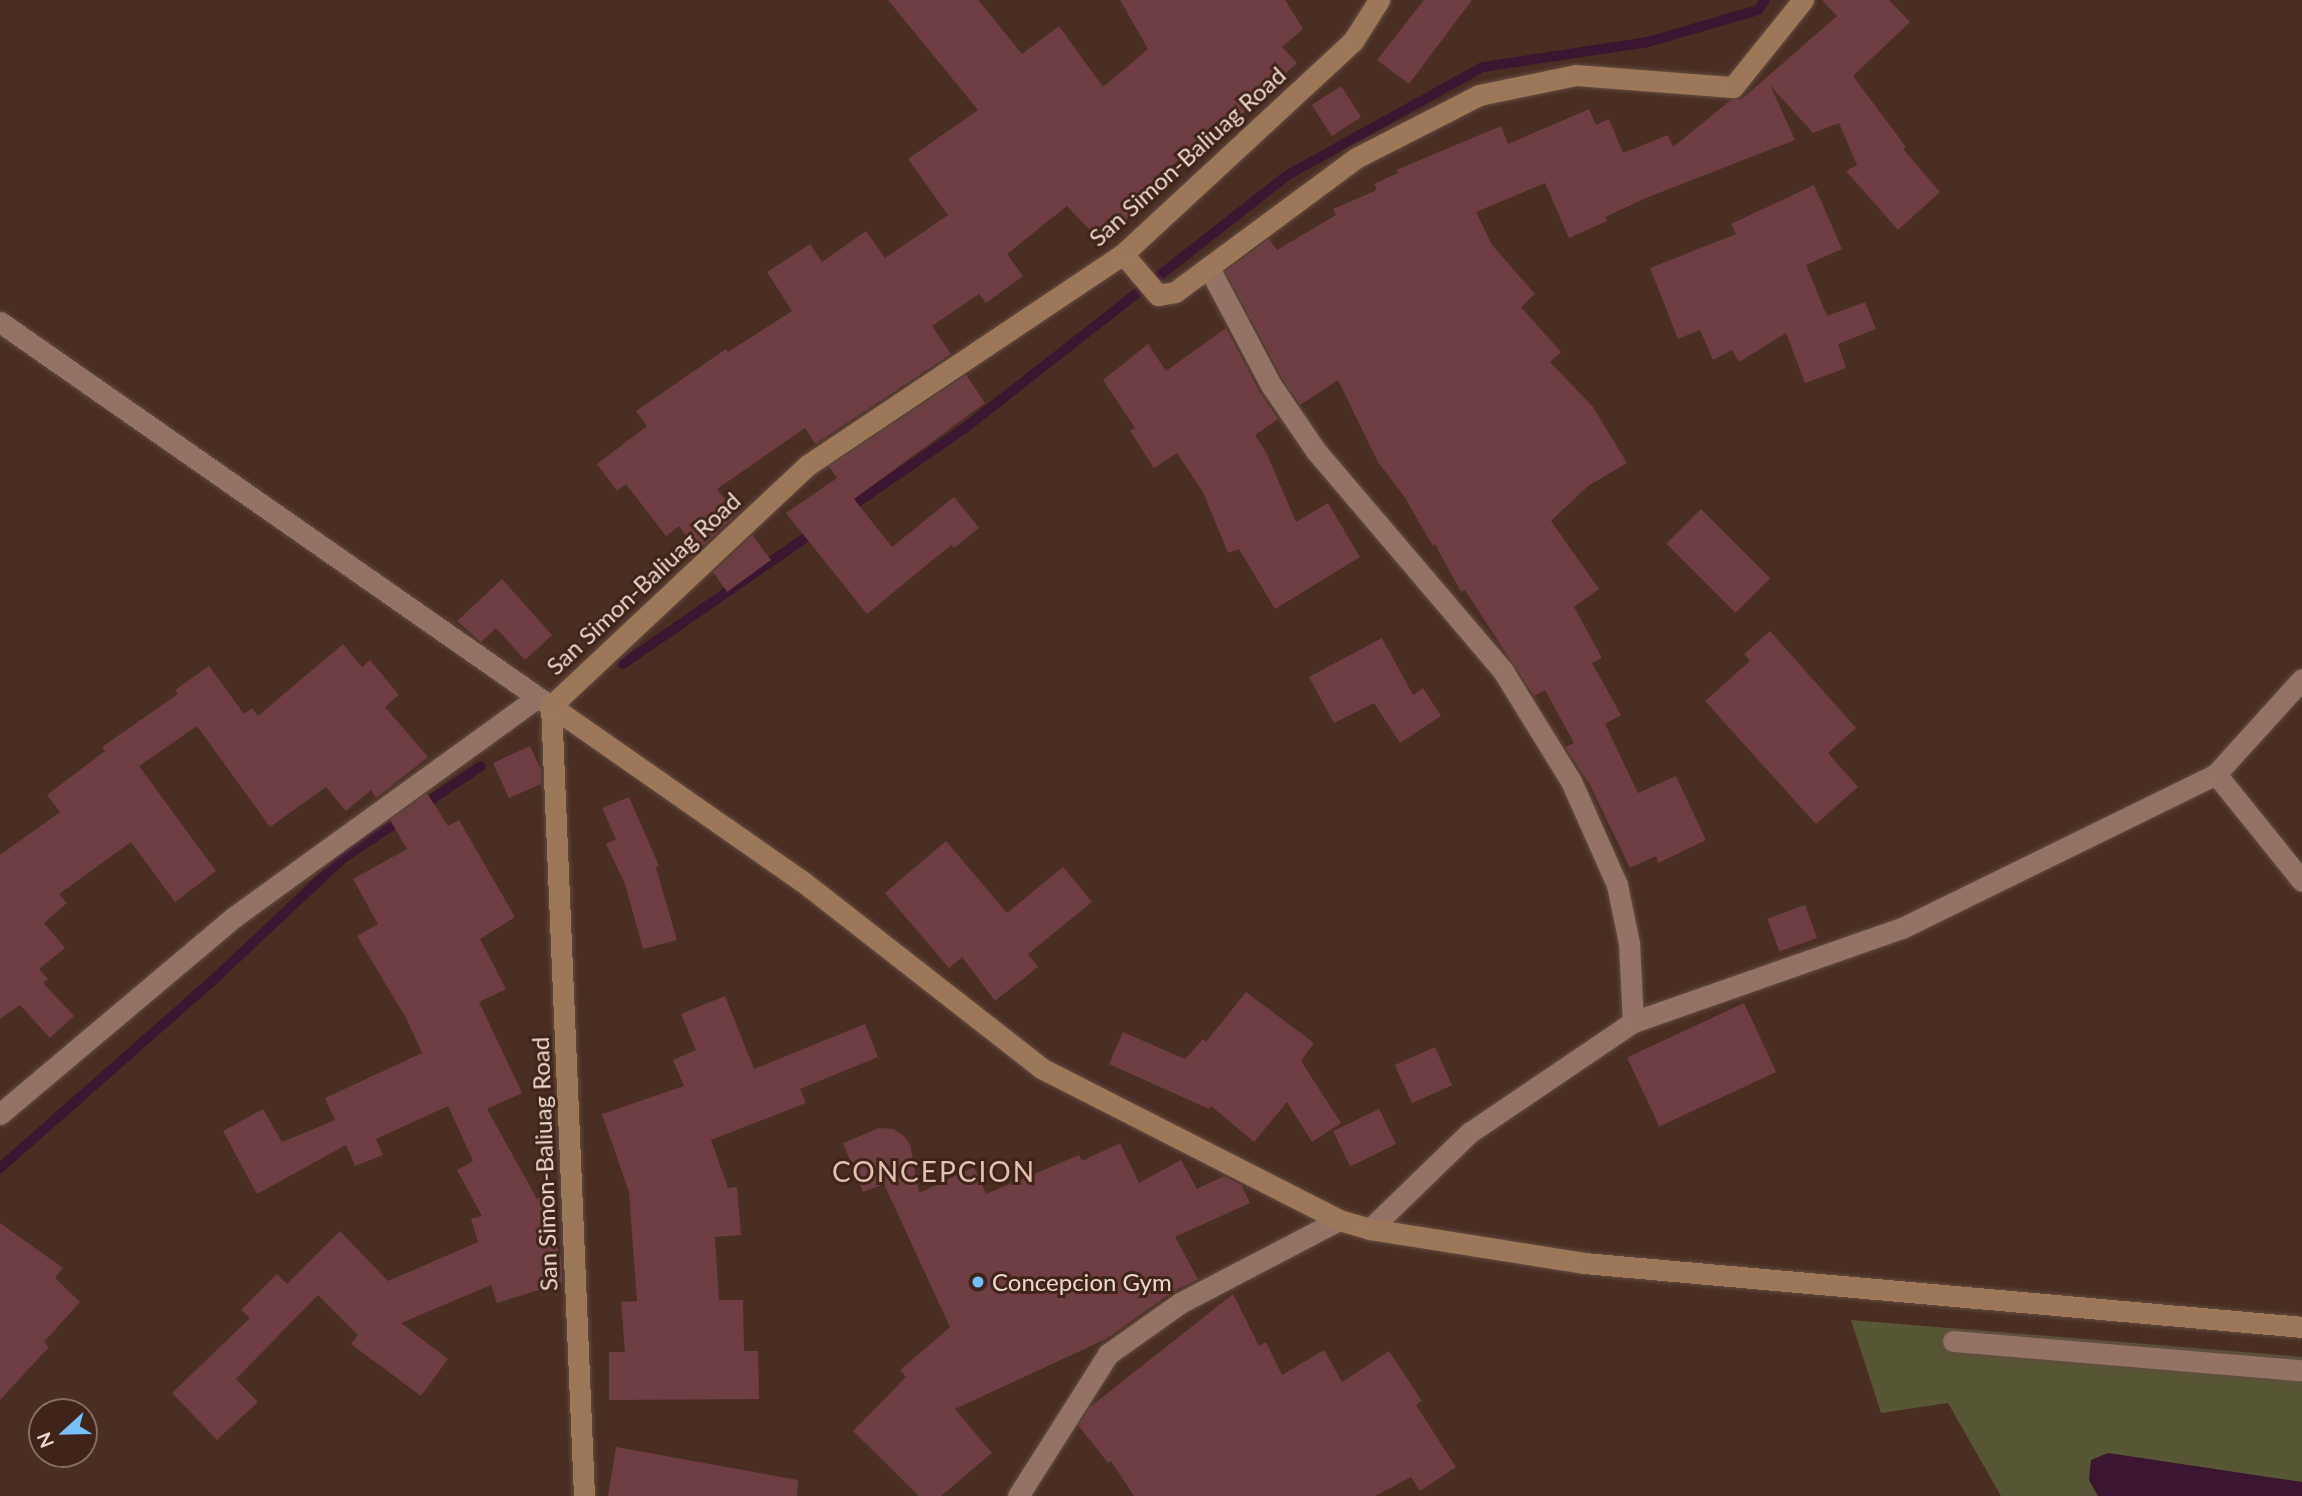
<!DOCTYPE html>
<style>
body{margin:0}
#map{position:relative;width:2302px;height:1496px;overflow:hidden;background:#482e23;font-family:Lato,sans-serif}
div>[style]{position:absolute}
.green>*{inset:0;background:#575636}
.water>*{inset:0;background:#3a1630}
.stream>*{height:10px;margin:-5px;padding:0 5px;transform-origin:5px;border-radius:5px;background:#3a1630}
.building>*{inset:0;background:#6e3d44;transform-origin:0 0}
.roads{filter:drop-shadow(0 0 2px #634c42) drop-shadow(0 0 2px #634c42)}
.lane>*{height:21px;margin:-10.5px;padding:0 10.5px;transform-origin:10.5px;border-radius:10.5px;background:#927366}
.street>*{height:21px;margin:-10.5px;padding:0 10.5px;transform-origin:10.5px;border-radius:10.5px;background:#927366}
.secondary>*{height:21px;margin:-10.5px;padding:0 10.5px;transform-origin:10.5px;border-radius:10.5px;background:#9c7858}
.dots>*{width:19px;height:19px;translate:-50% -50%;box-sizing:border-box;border:4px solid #3e2419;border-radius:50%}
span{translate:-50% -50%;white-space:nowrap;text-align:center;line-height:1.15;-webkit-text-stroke:6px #3e2419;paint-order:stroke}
.street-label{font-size:24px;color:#ead8d1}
.poi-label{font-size:24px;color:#ead8d1}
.left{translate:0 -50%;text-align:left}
.quarter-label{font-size:28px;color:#e2c0b2;letter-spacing:2px}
.north{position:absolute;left:28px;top:1398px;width:70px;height:70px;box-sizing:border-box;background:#3e2419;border:2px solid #836c63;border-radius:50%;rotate:248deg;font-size:19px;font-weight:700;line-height:28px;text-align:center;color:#ead8d1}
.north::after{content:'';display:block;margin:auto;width:24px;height:32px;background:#76c0f7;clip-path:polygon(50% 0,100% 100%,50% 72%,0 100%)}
</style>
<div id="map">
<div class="green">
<i style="clip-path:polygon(1851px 1320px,2302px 1357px,2302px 1496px,2001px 1496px,1948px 1403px,1881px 1413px)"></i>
</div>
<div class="water">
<i style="clip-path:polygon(2108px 1453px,2302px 1482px,2302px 1496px,2098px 1496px,2089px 1480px,2091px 1460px)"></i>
</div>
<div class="stream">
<i style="left:846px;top:510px;width:145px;rotate:-34.6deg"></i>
<i style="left:965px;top:428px;width:408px;rotate:-38.1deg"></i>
<i style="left:1286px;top:176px;width:225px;rotate:-29deg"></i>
<i style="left:1483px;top:67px;width:167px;rotate:-8.6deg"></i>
<i style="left:1648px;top:42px;width:115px;rotate:-16.2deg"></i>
<i style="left:1758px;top:10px;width:12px;rotate:-55deg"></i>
<i style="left:623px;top:664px;width:234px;rotate:-34.7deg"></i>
<i style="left:420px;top:807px;width:73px;rotate:-33.9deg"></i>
<i style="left:0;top:1168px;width:280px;rotate:-41.4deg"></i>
<i style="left:210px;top:983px;width:183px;rotate:-43.2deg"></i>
<i style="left:343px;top:858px;width:72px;rotate:-33.7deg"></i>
</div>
<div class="building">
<i style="clip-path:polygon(888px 0,978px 0,1022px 54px,1059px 26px,1103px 87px,1148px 49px,1120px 0,1285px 0,1303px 29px,1282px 47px,1297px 63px,1230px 125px,1225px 121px,1132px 199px,1140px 207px,1101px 242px,1067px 206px,1007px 254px,1023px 276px,986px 303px,979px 294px,932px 326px,951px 354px,815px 444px,805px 428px,717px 489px,736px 514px,697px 551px,679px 526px,666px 536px,626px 484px,617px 491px,597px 464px,647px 426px,636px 411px,726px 349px,728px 352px,792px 311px,767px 272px,810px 244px,822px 262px,866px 231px,885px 258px,948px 215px,908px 159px,978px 110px)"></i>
<i style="clip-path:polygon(1424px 0,1472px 0,1409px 84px,1377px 60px)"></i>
<i style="clip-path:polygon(1822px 0,1889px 0,1910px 22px,1853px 76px,1906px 147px,1903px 149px,1940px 192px,1898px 230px,1846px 171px,1857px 165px,1839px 123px,1813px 133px,1770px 85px,1795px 140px,1646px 198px,1605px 217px,1607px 221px,1569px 238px,1545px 183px,1476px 212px,1492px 245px,1535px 294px,1521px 307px,1561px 352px,1550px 362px,1593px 407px,1627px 463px,1588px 486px,1551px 521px,1599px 589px,1574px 607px,1602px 658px,1592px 663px,1621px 715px,1605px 724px,1638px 793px,1676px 776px,1706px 840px,1658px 863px,1656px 856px,1630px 868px,1590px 785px,1565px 747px,1574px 743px,1545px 690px,1534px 696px,1465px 590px,1461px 592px,1435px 544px,1433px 546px,1404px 496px,1378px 462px,1338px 380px,1300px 405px,1282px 378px,1225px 271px,1269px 239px,1277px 250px,1336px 215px,1333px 209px,1377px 190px,1374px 184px,1398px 173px,1396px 170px,1501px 126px,1508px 144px,1589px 109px,1596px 125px,1609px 119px,1623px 153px,1668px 135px,1673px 147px,1731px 100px,1742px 99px,1837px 16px)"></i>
<i style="left:1341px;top:86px;width:37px;height:35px;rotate:57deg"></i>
<i style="clip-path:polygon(1814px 185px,1842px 249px,1806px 265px,1827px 316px,1865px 302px,1876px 329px,1838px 344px,1846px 368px,1805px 383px,1786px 333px,1739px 362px,1732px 350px,1713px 360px,1700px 330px,1678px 339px,1650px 268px,1736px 234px,1731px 224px)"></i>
<i style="clip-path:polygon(1226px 328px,1259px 391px,1278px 419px,1255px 435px,1266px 452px,1296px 522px,1328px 503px,1360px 557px,1275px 609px,1239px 549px,1228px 553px,1203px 492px,1177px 453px,1154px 468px,1130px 431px,1135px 428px,1103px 380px,1148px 344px,1166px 371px)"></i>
<i style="clip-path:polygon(966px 375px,985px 403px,854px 499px,892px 547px,954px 497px,979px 528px,954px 548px,951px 545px,867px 614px,786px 513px,837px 478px,829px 466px)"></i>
<i style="left:1701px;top:509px;width:98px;height:49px;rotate:45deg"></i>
<i style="clip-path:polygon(752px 535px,771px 560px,727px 592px,713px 572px)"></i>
<i style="clip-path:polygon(502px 579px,552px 635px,525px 660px,496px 628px,481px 642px,457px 621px)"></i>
<i style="clip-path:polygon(1770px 631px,1856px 728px,1828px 753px,1858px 787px,1816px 824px,1705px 701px,1750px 661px,1744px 654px)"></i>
<i style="clip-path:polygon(1382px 638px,1413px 695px,1423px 688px,1441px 716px,1400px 743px,1374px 703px,1334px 723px,1309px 677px)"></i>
<i style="clip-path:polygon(343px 644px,362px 667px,370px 660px,399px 695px,385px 707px,428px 757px,376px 798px,371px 790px,346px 811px,326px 787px,270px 827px,197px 726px,139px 766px,216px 871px,175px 902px,131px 842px,59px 894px,67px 903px,44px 923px,65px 948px,39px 969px,48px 979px,43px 983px,74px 1016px,50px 1038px,20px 1005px,0 1019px,0 855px,60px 812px,47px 795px,105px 751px,102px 747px,178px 694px,175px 690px,209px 666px,244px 714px,252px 708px,258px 716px)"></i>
<i style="clip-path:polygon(530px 746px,541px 770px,541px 784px,509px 798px,493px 763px)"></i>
<i style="clip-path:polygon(427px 793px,448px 826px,459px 820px,515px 917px,480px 939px,506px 989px,479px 1002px,522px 1093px,487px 1109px,537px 1199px,541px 1197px,561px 1259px,562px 1283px,497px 1303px,491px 1285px,401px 1323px,448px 1359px,421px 1396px,351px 1344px,358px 1335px,318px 1295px,236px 1379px,258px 1402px,217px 1440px,172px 1393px,250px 1318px,241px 1310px,277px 1274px,287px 1284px,340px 1231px,388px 1281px,478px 1242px,471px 1219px,482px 1216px,457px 1170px,473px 1161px,448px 1106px,376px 1139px,383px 1155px,355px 1166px,346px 1145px,257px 1194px,223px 1131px,263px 1109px,282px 1142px,335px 1120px,325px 1098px,422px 1053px,406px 1018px,357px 936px,378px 924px,353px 879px,407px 849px,390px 820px)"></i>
<i style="clip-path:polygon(629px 797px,659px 866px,656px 868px,677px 940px,643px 949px,625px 884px,606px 844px,616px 839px,602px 808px)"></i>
<i style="clip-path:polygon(946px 841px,1007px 913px,1063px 867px,1092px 902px,1028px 954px,1038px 967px,995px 1001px,962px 957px,949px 968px,885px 893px)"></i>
<i style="left:1805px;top:905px;width:35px;height:40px;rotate:70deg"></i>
<i style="clip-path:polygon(1246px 992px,1314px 1043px,1301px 1061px,1341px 1123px,1312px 1142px,1287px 1102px,1254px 1142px,1211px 1106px,1209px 1109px,1109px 1064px,1123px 1032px,1185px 1059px,1203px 1039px,1206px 1042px)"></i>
<i style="clip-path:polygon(725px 996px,754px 1069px,865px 1024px,878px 1057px,800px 1089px,806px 1103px,711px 1140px,728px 1188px,737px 1187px,741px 1235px,715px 1237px,719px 1300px,743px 1300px,744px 1351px,758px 1351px,759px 1399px,609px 1400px,609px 1352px,625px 1352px,621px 1302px,637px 1301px,629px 1192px,602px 1114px,684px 1086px,673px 1060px,696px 1050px,681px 1014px)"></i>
<i style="left:1744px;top:1003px;width:76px;height:129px;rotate:65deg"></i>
<i style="left:1435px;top:1047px;width:42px;height:44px;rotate:66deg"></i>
<i style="left:1379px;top:1109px;width:39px;height:51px;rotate:64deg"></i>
<i style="clip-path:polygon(879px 1128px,893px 1129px,903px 1135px,910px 1144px,919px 1193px,974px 1167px,986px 1194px,1079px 1155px,1082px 1161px,1120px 1143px,1139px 1183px,1181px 1160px,1197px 1189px,1224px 1176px,1241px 1185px,1250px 1203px,1175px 1237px,1198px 1279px,1172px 1292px,1106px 1339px,955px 1409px,992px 1453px,941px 1496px,919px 1496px,853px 1431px,906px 1377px,900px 1370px,950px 1327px,884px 1184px,863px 1192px,843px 1143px)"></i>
<i style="clip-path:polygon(0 1223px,63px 1268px,55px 1278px,80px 1302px,44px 1342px,49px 1347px,0 1400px)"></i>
<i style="clip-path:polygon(1233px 1294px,1259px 1346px,1266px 1342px,1282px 1375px,1324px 1350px,1342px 1382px,1389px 1351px,1422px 1401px,1416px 1405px,1456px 1467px,1420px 1491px,1411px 1477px,1375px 1496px,1134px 1496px,1111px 1461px,1108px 1463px,1078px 1425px,1090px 1407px)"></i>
<i style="clip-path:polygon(616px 1447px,798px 1480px,797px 1496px,608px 1496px)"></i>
</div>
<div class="roads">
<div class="lane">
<i style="left:1953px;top:1341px;width:350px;rotate:4.8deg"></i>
</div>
<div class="street">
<i style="left:1209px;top:268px;width:132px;rotate:62.1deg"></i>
<i style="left:1271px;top:385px;width:80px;rotate:55.7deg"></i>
<i style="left:1316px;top:451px;width:289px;rotate:49.6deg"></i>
<i style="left:1503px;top:671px;width:129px;rotate:58.3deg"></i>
<i style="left:1571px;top:781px;width:114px;rotate:66.1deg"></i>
<i style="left:1617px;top:885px;width:59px;rotate:78.3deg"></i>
<i style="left:1629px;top:943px;width:79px;rotate:87.1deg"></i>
<i style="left:1633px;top:1022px;width:198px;rotate:145.9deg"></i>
<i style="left:1469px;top:1133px;width:138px;rotate:135.9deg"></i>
<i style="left:0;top:322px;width:666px;rotate:34.91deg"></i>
<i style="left:2216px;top:774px;width:137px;rotate:51.2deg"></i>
<i style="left:1633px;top:1022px;width:285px;rotate:-19.3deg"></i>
<i style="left:1902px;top:928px;width:350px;rotate:-26.1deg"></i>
<i style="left:2216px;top:774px;width:128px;rotate:-47.8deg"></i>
<i style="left:0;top:1114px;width:306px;rotate:-40.1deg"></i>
<i style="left:234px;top:917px;width:373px;rotate:-35.9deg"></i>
<i style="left:1018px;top:1496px;width:168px;rotate:-57.6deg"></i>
<i style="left:1108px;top:1354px;width:88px;rotate:-35.3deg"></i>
<i style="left:1180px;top:1303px;width:179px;rotate:-27.6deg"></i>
</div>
<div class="secondary">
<i style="left:1123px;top:254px;width:54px;rotate:49.5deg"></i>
<i style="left:1158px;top:295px;width:17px;rotate:-10deg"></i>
<i style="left:1175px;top:292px;width:225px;rotate:-36.5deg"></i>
<i style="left:1356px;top:158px;width:138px;rotate:-27.1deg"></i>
<i style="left:1479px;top:95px;width:99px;rotate:-11.7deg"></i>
<i style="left:1576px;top:75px;width:157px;rotate:4.4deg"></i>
<i style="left:1733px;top:87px;width:112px;rotate:-51.2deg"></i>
<i style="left:551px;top:706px;width:306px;rotate:34.9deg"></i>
<i style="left:802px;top:881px;width:303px;rotate:38deg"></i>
<i style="left:1041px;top:1068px;width:335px;rotate:27deg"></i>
<i style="left:1339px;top:1220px;width:32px;rotate:16deg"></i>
<i style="left:1370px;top:1229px;width:217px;rotate:9deg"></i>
<i style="left:1584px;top:1263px;width:721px;rotate:5.09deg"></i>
<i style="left:584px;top:1496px;width:791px;rotate:-92.39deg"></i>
<i style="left:551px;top:706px;width:352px;rotate:-43.2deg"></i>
<i style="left:808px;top:465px;width:379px;rotate:-33.8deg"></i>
<i style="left:1123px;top:254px;width:313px;rotate:-42.8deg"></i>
<i style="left:1353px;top:41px;width:49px;rotate:-57.6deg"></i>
</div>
</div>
<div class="dots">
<i style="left:978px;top:1282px;background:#76c0f7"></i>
</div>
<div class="street-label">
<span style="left:1187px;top:156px;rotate:-42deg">San Simon-Baliuag Road</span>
<span style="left:643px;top:583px;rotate:-43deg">San Simon-Baliuag Road</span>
<span style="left:544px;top:1164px;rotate:-92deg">San Simon-Baliuag Road</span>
</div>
<div class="poi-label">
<span class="left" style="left:992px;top:1282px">Concepcion Gym</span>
</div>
<div class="quarter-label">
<span style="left:934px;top:1171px">CONCEPCION</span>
</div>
<div class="north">N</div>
</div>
